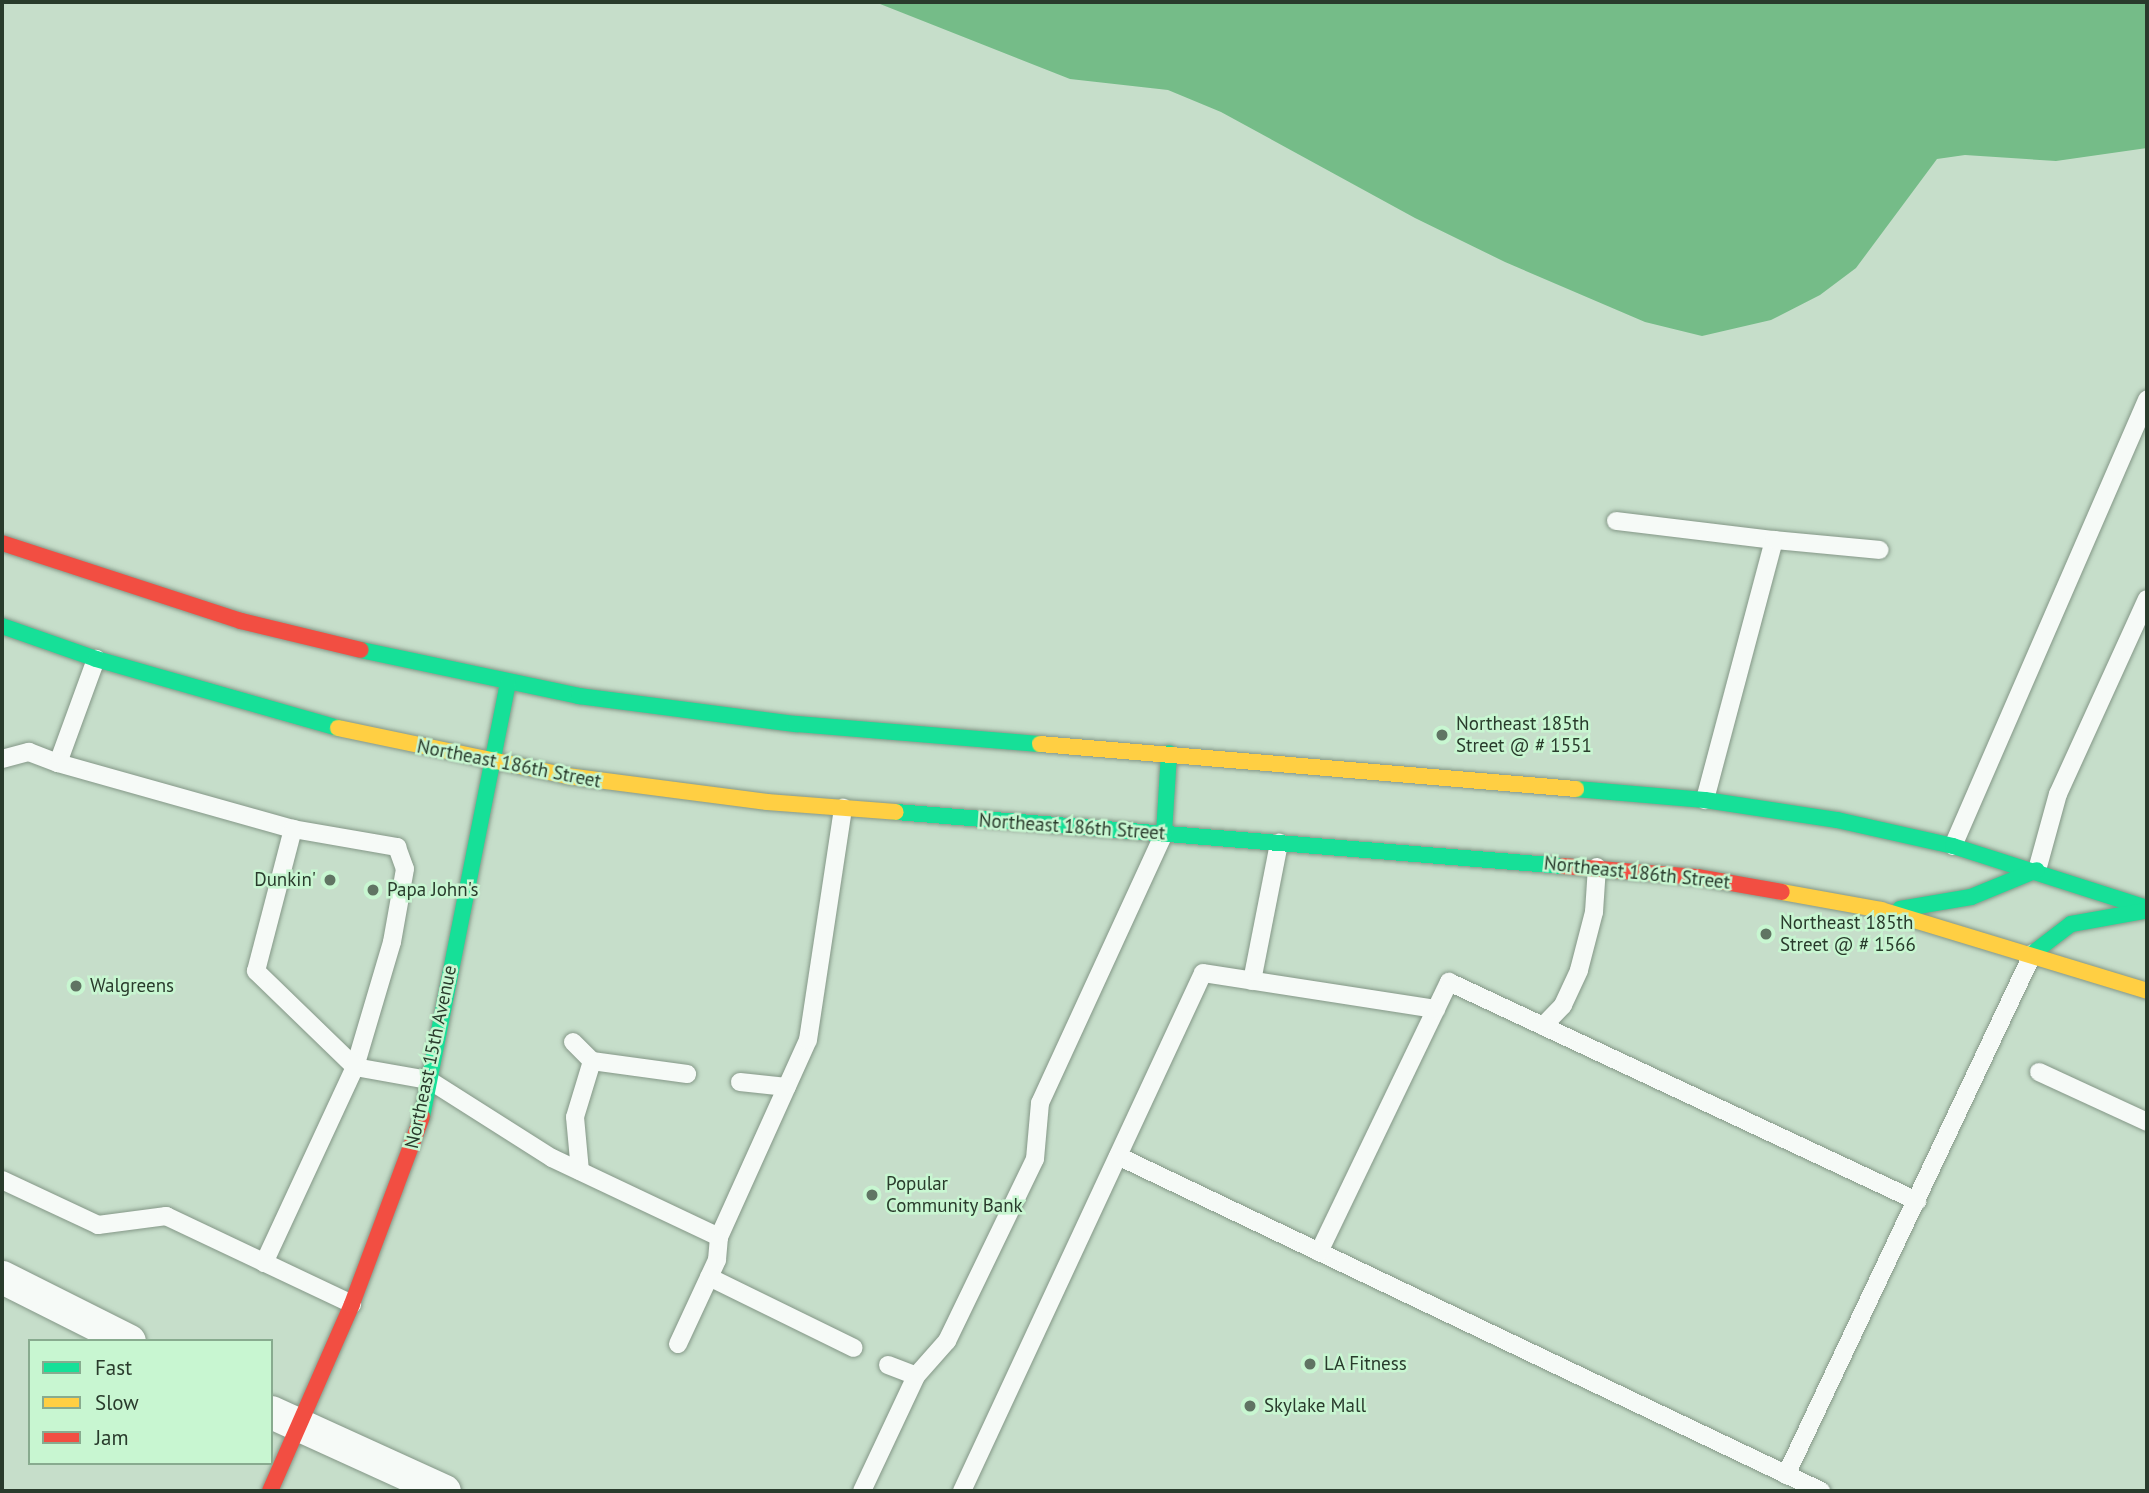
<!DOCTYPE html>
<style>
body{margin:0}
#map{position:relative;width:2149px;height:1493px;overflow:hidden;background:#c6deca;font-family:"PT Sans",sans-serif}
div>[style]{position:absolute}
.water>*{inset:0;background:#75bc88}
.roads{filter:drop-shadow(0 0 2px #849787) drop-shadow(0 0 2px #849787)}
.lane>*{height:18px;margin:-9px;padding:0 9px;transform-origin:9px;border-radius:9px;background:#f6faf7}
.street>*{height:33px;margin:-16.5px;padding:0 16.5px;transform-origin:16.5px;border-radius:16.5px;background:#f6faf7}
.fast>*{height:16px;margin:-8px;padding:0 8px;transform-origin:8px;border-radius:8px;background:#16e098}
.slow>*{height:16px;margin:-8px;padding:0 8px;transform-origin:8px;border-radius:8px;background:#ffcf43}
.jam>*{height:16px;margin:-8px;padding:0 8px;transform-origin:8px;border-radius:8px;background:#f24e42}
.dots>*{width:19px;height:19px;translate:-50% -50%;box-sizing:border-box;border:4px solid #c8f6d1;border-radius:50%}
span{translate:-50% -50%;white-space:nowrap;text-align:center;line-height:1.15;-webkit-text-stroke:5px #c8f6d1;paint-order:stroke}
.poi-label{font-size:19px;color:#293b2c}
.left{translate:0 -50%;text-align:left}
.right{translate:-100% -50%;text-align:right}
.street-label{font-size:19px;color:#293b2c}
.frame{position:absolute;inset:0;border:4px solid #293b2c;pointer-events:none}
.legend{position:absolute;left:28px;top:1339px;width:245px;height:126px;box-sizing:border-box;background:#c8f6d1;border:2px solid #88ab8f;margin:0;padding:9px 12px;list-style:none;font-size:21px;color:#293b2c}
.legend li{display:flex;align-items:center;gap:14px;height:35px}
.legend b{width:35px;border:2px solid #88ab8f}
</style>
<div id="map">
<div class="water">
<i style="clip-path:polygon(875px 2px,2147px 2px,2147px 148px,2056px 161px,1965px 155px,1937px 159px,1856px 268px,1820px 295px,1771px 320px,1702px 336px,1645px 322px,1505px 262px,1415px 218px,1221px 112px,1168px 90px,1070px 79px)"></i>
</div>
<div class="roads">
<div class="lane">
<i style="left:1616px;top:521px;width:159px;rotate:6.9deg"></i>
<i style="left:1774px;top:540px;width:269px;rotate:104.9deg"></i>
<i style="left:1774px;top:540px;width:106px;rotate:5.4deg"></i>
<i style="left:2px;top:759px;width:28px;rotate:-15deg"></i>
<i style="left:29px;top:752px;width:31px;rotate:21deg"></i>
<i style="left:58px;top:763px;width:111px;rotate:-69.9deg"></i>
<i style="left:58px;top:763px;width:244px;rotate:15.7deg"></i>
<i style="left:293px;top:829px;width:106px;rotate:9.8deg"></i>
<i style="left:397px;top:847px;width:23px;rotate:70deg"></i>
<i style="left:405px;top:869px;width:74px;rotate:100.1deg"></i>
<i style="left:392px;top:942px;width:130px;rotate:106.5deg"></i>
<i style="left:355px;top:1067px;width:75px;rotate:10deg"></i>
<i style="left:429px;top:1080px;width:146px;rotate:32.4deg"></i>
<i style="left:552px;top:1158px;width:185px;rotate:25.3deg"></i>
<i style="left:719px;top:1237px;width:216px;rotate:-65.7deg"></i>
<i style="left:808px;top:1040px;width:235px;rotate:-81.4deg"></i>
<i style="left:1953px;top:846px;width:487px;rotate:-66.5deg"></i>
<i style="left:2037px;top:870px;width:79px;rotate:-74.6deg"></i>
<i style="left:2058px;top:794px;width:214px;rotate:-65.5deg"></i>
<i style="left:1252px;top:981px;width:141px;rotate:-78.9deg"></i>
<i style="left:1543px;top:1026px;width:29px;rotate:-46deg"></i>
<i style="left:1563px;top:1005px;width:38px;rotate:-65deg"></i>
<i style="left:1579px;top:970px;width:60px;rotate:-75.5deg"></i>
<i style="left:1594px;top:912px;width:45px;rotate:-86.2deg"></i>
<i style="left:573px;top:1042px;width:27px;rotate:45deg"></i>
<i style="left:592px;top:1061px;width:96px;rotate:7.8deg"></i>
<i style="left:2039px;top:1072px;width:119px;rotate:24.8deg"></i>
<i style="left:740px;top:1082px;width:47px;rotate:6.1deg"></i>
<i style="left:1118px;top:1156px;width:779px;rotate:25.48deg"></i>
<i style="left:580px;top:1171px;width:54px;rotate:-95.3deg"></i>
<i style="left:575px;top:1117px;width:59px;rotate:-73.1deg"></i>
<i style="left:2px;top:1180px;width:106px;rotate:25.1deg"></i>
<i style="left:98px;top:1225px;width:69px;rotate:-7.5deg"></i>
<i style="left:166px;top:1216px;width:206px;rotate:25.3deg"></i>
<i style="left:1319px;top:1252px;width:300px;rotate:-64.3deg"></i>
<i style="left:1449px;top:982px;width:517px;rotate:25.08deg"></i>
<i style="left:264px;top:1263px;width:216px;rotate:-65.1deg"></i>
<i style="left:355px;top:1067px;width:138px;rotate:-135.9deg"></i>
<i style="left:256px;top:971px;width:147px;rotate:-75.4deg"></i>
<i style="left:709px;top:1277px;width:161px;rotate:26.1deg"></i>
<i style="left:678px;top:1344px;width:93px;rotate:-65.1deg"></i>
<i style="left:717px;top:1260px;width:23px;rotate:-85deg"></i>
<i style="left:888px;top:1365px;width:30px;rotate:21deg"></i>
<i style="left:1786px;top:1475px;width:577px;rotate:-64.68deg"></i>
<i style="left:862px;top:1491px;width:127px;rotate:-64.8deg"></i>
<i style="left:916px;top:1376px;width:47px;rotate:-48.5deg"></i>
<i style="left:947px;top:1341px;width:202px;rotate:-64.2deg"></i>
<i style="left:1035px;top:1159px;width:56px;rotate:-84.9deg"></i>
<i style="left:1040px;top:1103px;width:297px;rotate:-65.3deg"></i>
<i style="left:962px;top:1491px;width:571px;rotate:-65.05deg"></i>
<i style="left:1203px;top:973px;width:236px;rotate:8.8deg"></i>
</div>
<div class="street">
<i style="left:2px;top:1277px;width:142px;rotate:26.7deg"></i>
<i style="left:271px;top:1412px;width:190px;rotate:24.5deg"></i>
</div>
<div class="fast">
<i style="left:2px;top:626px;width:100px;rotate:19.3deg"></i>
<i style="left:96px;top:659px;width:252px;rotate:15.9deg"></i>
<i style="left:361px;top:650px;width:223px;rotate:11.9deg"></i>
<i style="left:579px;top:696px;width:219px;rotate:7.4deg"></i>
<i style="left:796px;top:724px;width:245px;rotate:4.7deg"></i>
<i style="left:1576px;top:789px;width:129px;rotate:4.9deg"></i>
<i style="left:1705px;top:800px;width:134px;rotate:8.6deg"></i>
<i style="left:1837px;top:820px;width:119px;rotate:12.6deg"></i>
<i style="left:1953px;top:846px;width:204px;rotate:17.7deg"></i>
<i style="left:896px;top:812px;width:669px;rotate:4.63deg"></i>
<i style="left:1164px;top:833px;width:80px;rotate:-86.4deg"></i>
<i style="left:1900px;top:909px;width:72px;rotate:-9.6deg"></i>
<i style="left:1971px;top:897px;width:71px;rotate:-22.2deg"></i>
<i style="left:2033px;top:953px;width:48px;rotate:-37.3deg"></i>
<i style="left:2071px;top:924px;width:75px;rotate:-10deg"></i>
<i style="left:422px;top:1117px;width:441px;rotate:-78.8deg"></i>
</div>
<div class="slow">
<i style="left:338px;top:728px;width:234px;rotate:11.8deg"></i>
<i style="left:567px;top:776px;width:202px;rotate:7.4deg"></i>
<i style="left:767px;top:802px;width:129px;rotate:4.4deg"></i>
<i style="left:1040px;top:744px;width:538px;rotate:4.8deg"></i>
<i style="left:1782px;top:892px;width:101px;rotate:10.3deg"></i>
<i style="left:1881px;top:910px;width:278px;rotate:16.9deg"></i>
</div>
<div class="jam">
<i style="left:2px;top:543px;width:251px;rotate:18.1deg"></i>
<i style="left:241px;top:621px;width:123px;rotate:13.6deg"></i>
<i style="left:1563px;top:866px;width:134px;rotate:4.7deg"></i>
<i style="left:1697px;top:877px;width:86px;rotate:10deg"></i>
<i style="left:270px;top:1491px;width:204px;rotate:-66.3deg"></i>
<i style="left:352px;top:1304px;width:200px;rotate:-69.5deg"></i>
</div>
</div>
<div class="dots">
<i style="left:1442px;top:735px;background:#607463"></i>
<i style="left:330px;top:880px;background:#607463"></i>
<i style="left:373px;top:890px;background:#607463"></i>
<i style="left:1766px;top:934px;background:#607463"></i>
<i style="left:76px;top:986px;background:#607463"></i>
<i style="left:872px;top:1195px;background:#607463"></i>
<i style="left:1310px;top:1364px;background:#607463"></i>
<i style="left:1250px;top:1406px;background:#607463"></i>
</div>
<div class="poi-label">
<span class="left" style="left:1456px;top:735px">Northeast 185th<br>Street @ # 1551</span>
<span class="right" style="left:316px;top:880px">Dunkin'</span>
<span class="left" style="left:387px;top:890px">Papa John's</span>
<span class="left" style="left:1780px;top:934px">Northeast 185th<br>Street @ # 1566</span>
<span class="left" style="left:90px;top:986px">Walgreens</span>
<span class="left" style="left:886px;top:1195px">Popular<br>Community Bank</span>
<span class="left" style="left:1324px;top:1364px">LA Fitness</span>
<span class="left" style="left:1264px;top:1406px">Skylake Mall</span>
</div>
<div class="street-label">
<span style="left:509px;top:764px;rotate:11deg">Northeast 186th Street</span>
<span style="left:1072px;top:827px;rotate:4deg">Northeast 186th Street</span>
<span style="left:1637px;top:873px;rotate:6deg">Northeast 186th Street</span>
<span style="left:431px;top:1057px;rotate:-78deg">Northeast 15th Avenue</span>
</div>
<div class="frame"></div>
<ul class="legend">
<li><b style="height:9px;background:#16e098"></b>Fast</li>
<li><b style="height:9px;background:#ffcf43"></b>Slow</li>
<li><b style="height:9px;background:#f24e42"></b>Jam</li>
</ul>
</div>
